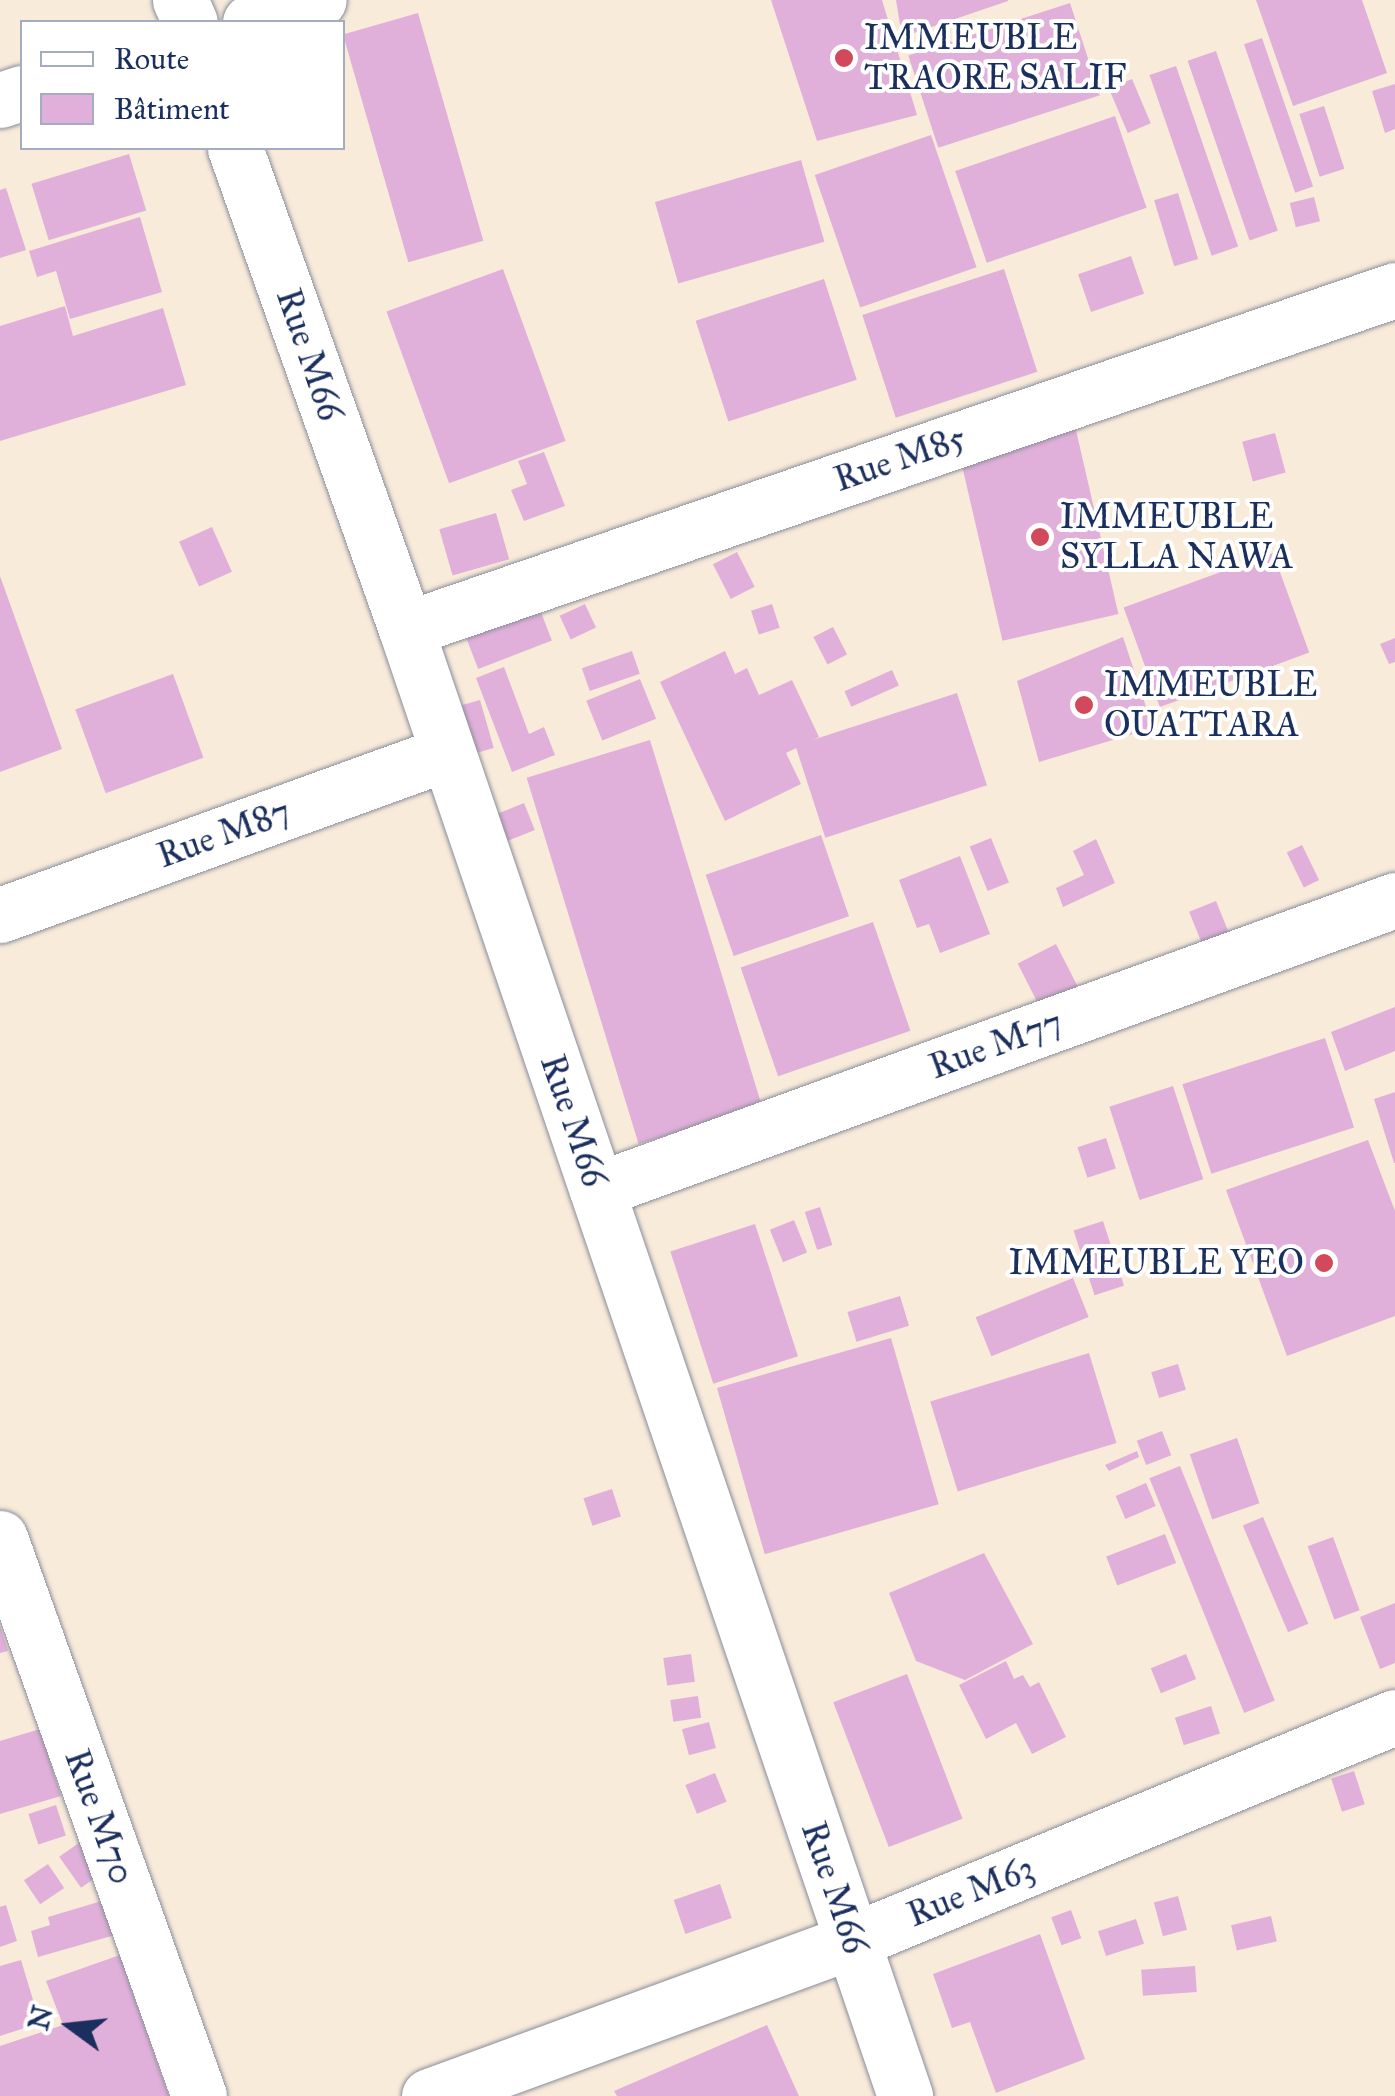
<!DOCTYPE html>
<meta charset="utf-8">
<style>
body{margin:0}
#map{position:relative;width:1395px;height:2096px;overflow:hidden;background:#f8ebda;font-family:"IM FELL Great Primer",serif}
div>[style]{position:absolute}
.building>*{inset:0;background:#e1b0da;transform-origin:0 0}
.roads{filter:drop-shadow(0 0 2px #8a8d9c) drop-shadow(0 0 2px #8a8d9c)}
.minor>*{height:55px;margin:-27.5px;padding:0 27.5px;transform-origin:27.5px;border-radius:27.5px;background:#fff}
.dots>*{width:28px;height:28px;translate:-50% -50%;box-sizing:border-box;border:5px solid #fff;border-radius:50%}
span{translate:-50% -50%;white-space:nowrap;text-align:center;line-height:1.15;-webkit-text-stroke:8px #fff;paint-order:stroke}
.poi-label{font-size:35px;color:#1b2f5e}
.left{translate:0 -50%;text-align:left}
.right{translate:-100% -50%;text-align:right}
.street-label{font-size:35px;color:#1b2f5e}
.legend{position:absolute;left:20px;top:20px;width:325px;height:130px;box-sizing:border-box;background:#fff;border:2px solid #a4acbf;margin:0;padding:12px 18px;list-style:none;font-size:30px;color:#1b2f5e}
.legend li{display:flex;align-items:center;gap:20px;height:50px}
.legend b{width:50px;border:2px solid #a4acbf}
.north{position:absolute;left:20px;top:1976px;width:100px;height:100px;-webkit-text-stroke:8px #fff;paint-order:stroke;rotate:285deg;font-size:28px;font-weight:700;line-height:40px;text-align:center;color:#1b2f5e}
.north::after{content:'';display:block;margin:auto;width:35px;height:45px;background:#1b2f5e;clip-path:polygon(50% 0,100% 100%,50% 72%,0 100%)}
</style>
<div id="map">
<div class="building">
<i style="clip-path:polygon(771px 0,882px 0,917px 115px,817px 141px)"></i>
<i style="clip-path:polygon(896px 0,1008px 0,1008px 1px,902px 37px)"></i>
<i style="clip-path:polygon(1256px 0,1362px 0,1387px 73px,1293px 106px)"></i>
<i style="left:1070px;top:3px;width:97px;height:170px;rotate:72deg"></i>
<i style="left:418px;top:13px;width:237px;height:78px;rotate:74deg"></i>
<i style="left:1262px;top:38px;width:157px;height:19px;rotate:71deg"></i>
<i style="left:1216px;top:51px;width:190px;height:30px;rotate:71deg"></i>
<i style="left:1176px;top:66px;width:191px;height:28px;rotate:71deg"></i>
<i style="left:1132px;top:79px;width:48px;height:25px;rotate:67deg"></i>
<i style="clip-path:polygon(1395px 84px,1395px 129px,1385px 133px,1372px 91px)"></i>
<i style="left:1324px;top:106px;width:66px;height:26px;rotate:72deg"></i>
<i style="left:1115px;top:116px;width:97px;height:169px;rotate:71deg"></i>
<i style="left:931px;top:135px;width:140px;height:123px;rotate:71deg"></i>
<i style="left:129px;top:154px;width:59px;height:102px;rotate:73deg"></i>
<i style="left:801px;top:160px;width:85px;height:152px;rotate:74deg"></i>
<i style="clip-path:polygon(6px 188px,26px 250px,0 258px,0 190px)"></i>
<i style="left:1178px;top:193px;width:69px;height:25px;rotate:73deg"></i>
<i style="left:1314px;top:197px;width:25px;height:25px;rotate:76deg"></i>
<i style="clip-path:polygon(140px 217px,162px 292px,70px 319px,56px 271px,37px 277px,29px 251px)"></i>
<i style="left:1131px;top:256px;width:40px;height:56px;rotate:71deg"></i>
<i style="left:503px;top:269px;width:183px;height:124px;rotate:70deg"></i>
<i style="left:1004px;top:269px;width:108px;height:149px;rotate:72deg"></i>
<i style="left:824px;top:279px;width:106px;height:135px;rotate:72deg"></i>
<i style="clip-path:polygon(65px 306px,73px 336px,163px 308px,186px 385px,0 441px,0 326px)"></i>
<i style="left:1075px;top:426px;width:193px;height:119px;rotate:77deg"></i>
<i style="left:1275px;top:433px;width:41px;height:34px;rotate:75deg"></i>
<i style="clip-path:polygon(544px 452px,565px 506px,524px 521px,511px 490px,527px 484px,518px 461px)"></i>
<i style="left:496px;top:513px;width:48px;height:59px;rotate:74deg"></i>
<i style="left:212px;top:527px;width:49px;height:36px;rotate:66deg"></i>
<i style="left:737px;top:552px;width:39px;height:27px;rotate:63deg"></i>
<i style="left:1273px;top:553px;width:106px;height:159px;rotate:70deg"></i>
<i style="clip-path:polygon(0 576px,62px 749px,0 772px)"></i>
<i style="left:585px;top:604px;width:26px;height:28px;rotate:65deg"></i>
<i style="left:772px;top:604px;width:25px;height:22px;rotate:72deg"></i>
<i style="left:539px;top:607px;width:36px;height:79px;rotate:69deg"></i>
<i style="left:833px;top:627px;width:31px;height:22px;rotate:63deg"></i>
<i style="clip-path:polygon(1123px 637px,1153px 728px,1039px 762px,1017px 681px)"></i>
<i style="clip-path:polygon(1395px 638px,1395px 662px,1389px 664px,1380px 644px)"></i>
<i style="left:632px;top:651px;width:24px;height:53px;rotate:71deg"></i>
<i style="clip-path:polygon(725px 651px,735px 674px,747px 668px,759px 695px,792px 680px,819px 737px,786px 753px,801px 784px,725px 821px,660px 682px)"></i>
<i style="clip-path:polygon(504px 667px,529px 734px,544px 727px,555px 755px,512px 772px,476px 678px)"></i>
<i style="left:892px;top:670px;width:17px;height:52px;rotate:66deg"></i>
<i style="left:173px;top:674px;width:89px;height:104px;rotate:70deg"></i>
<i style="left:640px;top:679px;width:43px;height:58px;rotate:68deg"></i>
<i style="left:957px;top:693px;width:97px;height:170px;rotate:72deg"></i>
<i style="left:480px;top:700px;width:50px;height:30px;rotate:74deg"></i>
<i style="left:650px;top:740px;width:383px;height:129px;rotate:73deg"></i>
<i style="left:524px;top:803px;width:29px;height:30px;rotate:68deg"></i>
<i style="left:821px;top:835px;width:86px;height:122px;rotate:71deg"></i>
<i style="left:991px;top:838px;width:48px;height:23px;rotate:68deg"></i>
<i style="clip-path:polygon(1096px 839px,1115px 883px,1063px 907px,1056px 888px,1084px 875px,1073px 851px)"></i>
<i style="left:1302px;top:845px;width:39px;height:17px;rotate:64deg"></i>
<i style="clip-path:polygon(960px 856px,990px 934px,940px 953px,929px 924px,917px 928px,899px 880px)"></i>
<i style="left:1216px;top:901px;width:35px;height:29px;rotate:68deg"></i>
<i style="left:873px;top:922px;width:115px;height:140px;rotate:71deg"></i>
<i style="left:1056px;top:944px;width:54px;height:43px;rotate:63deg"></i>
<i style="clip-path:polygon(1395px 1007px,1395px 1051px,1345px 1071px,1331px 1032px)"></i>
<i style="left:1325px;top:1038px;width:94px;height:150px;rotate:72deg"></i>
<i style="left:1173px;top:1086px;width:98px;height:67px;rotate:72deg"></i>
<i style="clip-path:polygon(1395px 1092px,1395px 1163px,1394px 1163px,1374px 1099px)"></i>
<i style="left:1106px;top:1138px;width:32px;height:30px;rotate:72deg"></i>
<i style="clip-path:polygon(1368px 1140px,1395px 1211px,1395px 1316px,1287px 1356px,1226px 1190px)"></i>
<i style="left:820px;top:1207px;width:40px;height:16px;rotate:72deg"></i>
<i style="left:794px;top:1220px;width:35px;height:26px;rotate:68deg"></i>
<i style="left:1103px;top:1221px;width:68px;height:31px;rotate:72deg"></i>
<i style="left:755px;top:1224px;width:139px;height:89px;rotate:72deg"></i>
<i style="left:1073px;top:1278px;width:42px;height:105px;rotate:68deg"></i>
<i style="left:900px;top:1296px;width:31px;height:55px;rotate:73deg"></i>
<i style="left:891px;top:1338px;width:173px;height:181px;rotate:74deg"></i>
<i style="left:1089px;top:1353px;width:94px;height:166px;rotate:73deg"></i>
<i style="left:1178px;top:1364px;width:27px;height:28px;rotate:73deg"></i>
<i style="left:1162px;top:1431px;width:26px;height:27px;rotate:69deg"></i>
<i style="left:1237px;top:1438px;width:69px;height:50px;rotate:71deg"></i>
<i style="clip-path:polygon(1137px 1451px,1139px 1457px,1109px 1471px,1105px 1465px)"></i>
<i style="left:1180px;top:1466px;width:253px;height:33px;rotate:68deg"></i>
<i style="left:1146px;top:1483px;width:25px;height:33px;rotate:67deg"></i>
<i style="left:612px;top:1489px;width:29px;height:30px;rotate:72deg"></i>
<i style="left:1263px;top:1517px;width:116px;height:22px;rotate:67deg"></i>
<i style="left:1165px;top:1534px;width:31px;height:63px;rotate:69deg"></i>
<i style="left:1333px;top:1537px;width:78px;height:27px;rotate:70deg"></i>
<i style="clip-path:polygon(984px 1553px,1033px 1644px,965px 1680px,916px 1661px,889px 1593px)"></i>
<i style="clip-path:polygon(1395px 1603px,1395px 1663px,1380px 1669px,1360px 1617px)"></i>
<i style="clip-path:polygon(0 1626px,8px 1651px,0 1653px)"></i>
<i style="left:691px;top:1654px;width:28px;height:28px;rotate:82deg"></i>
<i style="left:1186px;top:1654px;width:27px;height:38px;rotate:68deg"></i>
<i style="clip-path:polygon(1006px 1661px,1014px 1679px,1023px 1675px,1030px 1687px,1039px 1682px,1066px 1737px,1032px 1754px,1016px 1723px,986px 1739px,959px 1685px)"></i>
<i style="left:907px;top:1674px;width:155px;height:79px;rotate:69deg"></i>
<i style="left:698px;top:1696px;width:22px;height:28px;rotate:82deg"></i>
<i style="left:1211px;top:1706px;width:29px;height:38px;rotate:72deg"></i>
<i style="left:709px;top:1722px;width:27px;height:28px;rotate:75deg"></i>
<i style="clip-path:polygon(40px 1729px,61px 1796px,0 1814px,0 1741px)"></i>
<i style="left:1354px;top:1771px;width:35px;height:24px;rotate:72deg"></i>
<i style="left:715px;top:1773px;width:31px;height:32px;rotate:68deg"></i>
<i style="left:56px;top:1805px;width:32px;height:29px;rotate:72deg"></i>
<i style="left:83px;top:1840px;width:38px;height:29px;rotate:55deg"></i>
<i style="left:48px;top:1864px;width:29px;height:29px;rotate:56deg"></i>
<i style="left:720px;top:1884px;width:36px;height:49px;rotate:71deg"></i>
<i style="left:1178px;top:1896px;width:35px;height:25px;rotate:75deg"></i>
<i style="clip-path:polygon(105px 1900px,115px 1935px,38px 1957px,31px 1931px,50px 1925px,48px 1917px)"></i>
<i style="clip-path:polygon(6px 1905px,17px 1941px,0 1947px,0 1907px)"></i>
<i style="left:1071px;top:1910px;width:30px;height:21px;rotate:70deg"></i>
<i style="left:1271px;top:1916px;width:26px;height:41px;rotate:77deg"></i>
<i style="left:1136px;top:1919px;width:26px;height:40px;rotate:72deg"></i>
<i style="clip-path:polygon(1040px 1934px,1085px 2059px,996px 2093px,970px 2022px,952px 2028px,933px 1974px)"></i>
<i style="clip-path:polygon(120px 1955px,169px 2096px,0 2096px,0 2046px,63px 2025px,46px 1981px)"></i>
<i style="clip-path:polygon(21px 1960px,40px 2023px,0 2036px,0 1966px)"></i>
<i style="left:1195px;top:1966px;width:26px;height:54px;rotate:86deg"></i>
<i style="clip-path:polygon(767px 2025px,799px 2096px,617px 2096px,614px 2091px)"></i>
</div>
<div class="roads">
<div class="minor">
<i style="left:180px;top:0;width:24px;rotate:66deg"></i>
<i style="left:250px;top:22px;width:72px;rotate:-17.7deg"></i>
<i style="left:0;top:100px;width:23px;rotate:-18deg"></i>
<i style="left:235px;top:148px;width:510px;rotate:70.43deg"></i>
<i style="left:406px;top:629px;width:1550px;rotate:71.21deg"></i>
<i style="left:406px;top:629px;width:1045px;rotate:-18.92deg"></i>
<i style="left:0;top:915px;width:476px;rotate:-19.9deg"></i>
<i style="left:597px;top:1190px;width:849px;rotate:-19.97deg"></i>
<i style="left:0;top:1538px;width:592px;rotate:70.37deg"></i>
<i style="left:429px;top:2096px;width:451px;rotate:-20.1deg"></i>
<i style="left:852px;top:1941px;width:587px;rotate:-22.42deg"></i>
</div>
</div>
<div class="dots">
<i style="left:844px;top:58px;background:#d1495b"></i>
<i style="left:1040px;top:537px;background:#d1495b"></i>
<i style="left:1084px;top:705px;background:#d1495b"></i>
<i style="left:1324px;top:1263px;background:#d1495b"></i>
</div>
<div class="poi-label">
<span class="left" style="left:864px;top:58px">IMMEUBLE<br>TRAORE SALIF</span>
<span class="left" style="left:1060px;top:537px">IMMEUBLE<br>SYLLA NAWA</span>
<span class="left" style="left:1104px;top:705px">IMMEUBLE<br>OUATTARA</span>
<span class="right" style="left:1304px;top:1263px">IMMEUBLE YEO</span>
</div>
<div class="street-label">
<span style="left:309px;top:355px;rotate:71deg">Rue M66</span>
<span style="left:900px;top:459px;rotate:-19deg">Rue M85</span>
<span style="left:224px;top:834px;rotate:-20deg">Rue M87</span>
<span style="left:996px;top:1045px;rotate:-20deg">Rue M77</span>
<span style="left:573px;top:1121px;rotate:71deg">Rue M66</span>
<span style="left:99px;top:1817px;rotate:70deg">Rue M70</span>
<span style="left:834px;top:1888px;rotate:71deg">Rue M66</span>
<span style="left:971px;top:1892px;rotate:-22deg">Rue M63</span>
</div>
<ul class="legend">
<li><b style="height:12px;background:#fff"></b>Route</li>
<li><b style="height:28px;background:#e1b0da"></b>Bâtiment</li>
</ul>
<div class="north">N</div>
</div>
